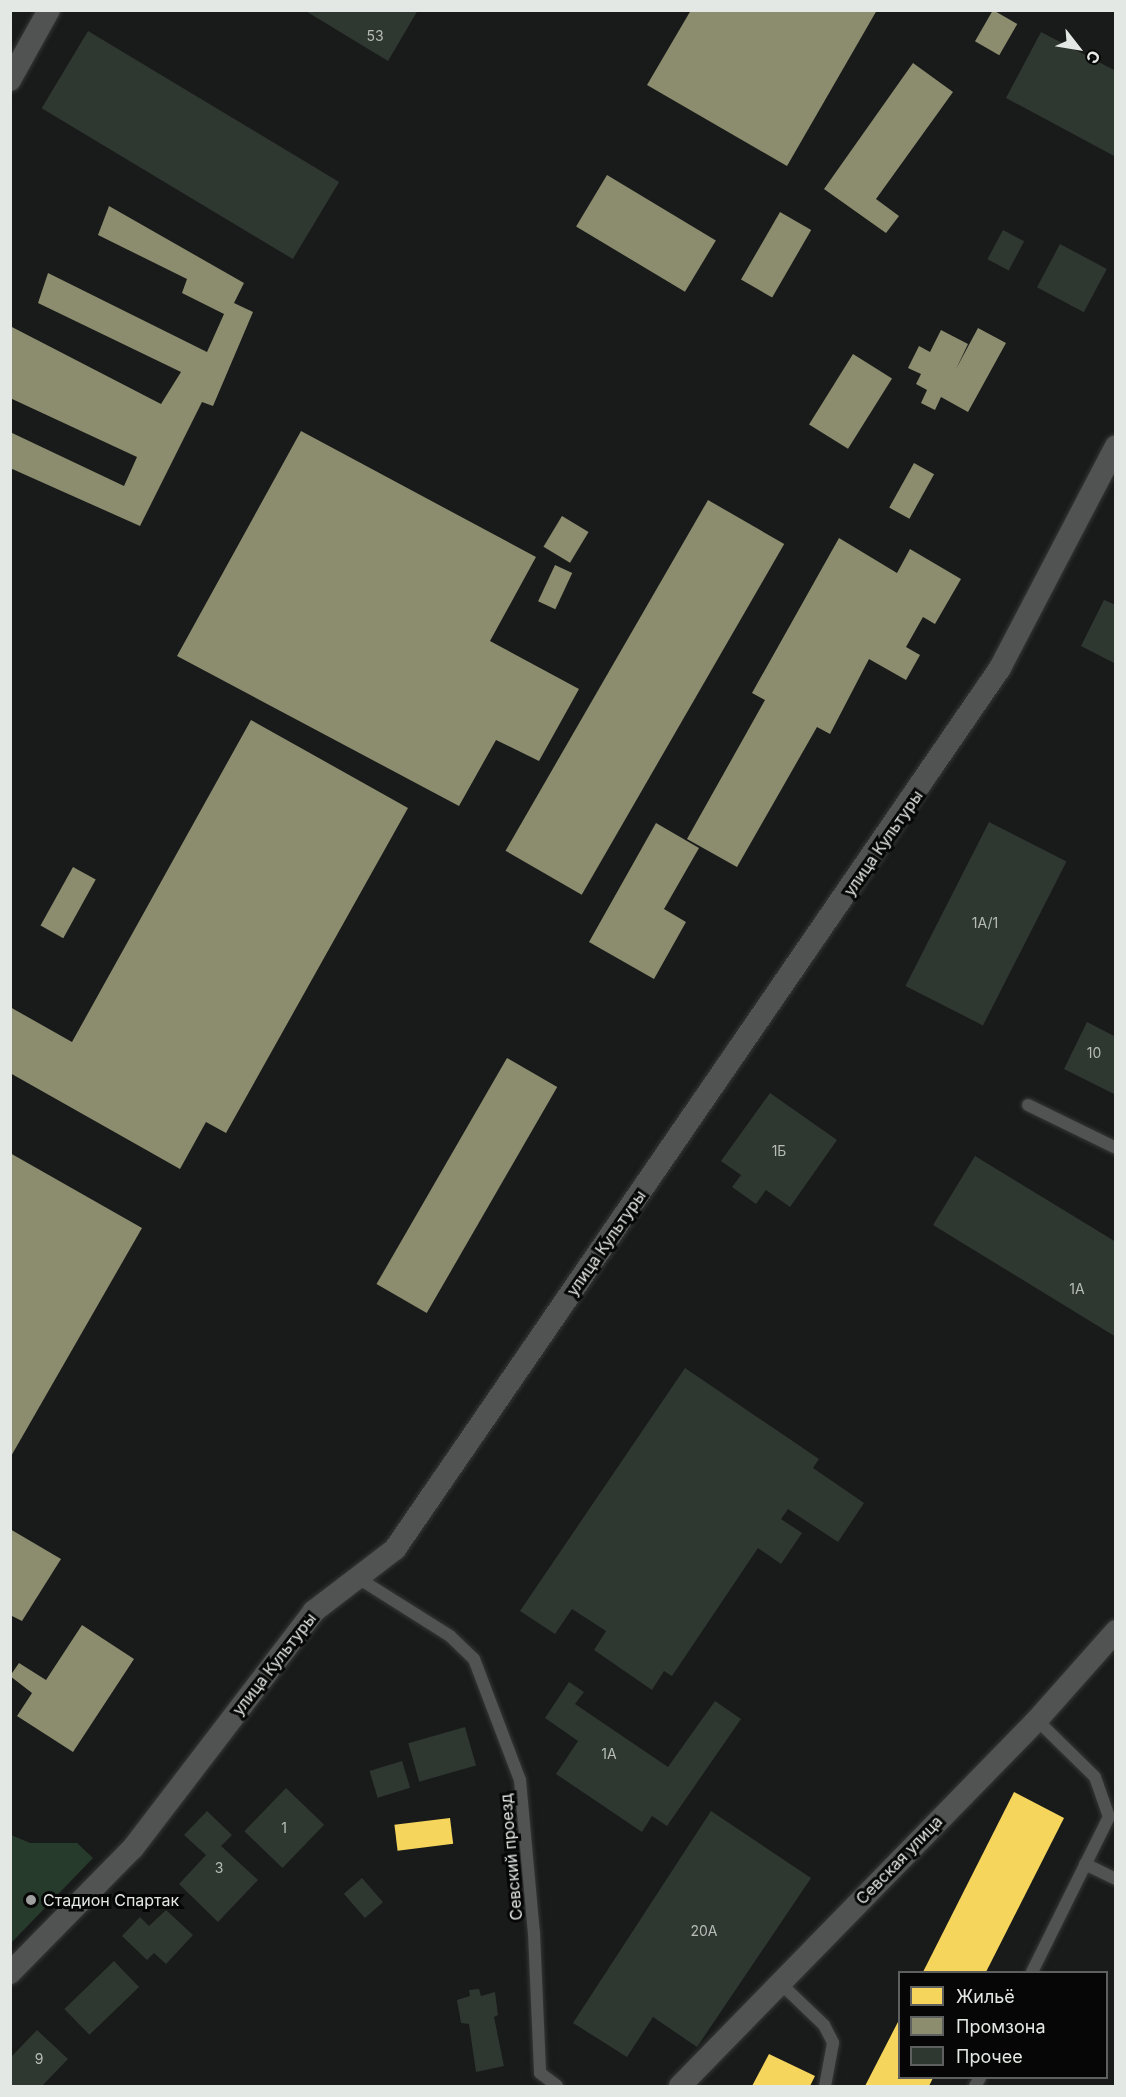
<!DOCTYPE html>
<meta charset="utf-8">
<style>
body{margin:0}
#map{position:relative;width:1126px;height:2097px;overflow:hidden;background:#191b1a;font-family:Inter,sans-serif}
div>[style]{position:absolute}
.green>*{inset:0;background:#273b2c}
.homes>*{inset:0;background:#f6d55c;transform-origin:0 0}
.industry>*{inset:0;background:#8c8c6e;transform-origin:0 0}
.building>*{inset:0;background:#2f3731;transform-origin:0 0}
.roads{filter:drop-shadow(0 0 2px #353635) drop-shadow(0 0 2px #353635)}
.lane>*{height:12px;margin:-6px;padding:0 6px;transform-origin:6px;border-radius:6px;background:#515352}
.street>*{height:22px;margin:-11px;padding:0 11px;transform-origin:11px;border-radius:11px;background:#515352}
.dots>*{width:16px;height:16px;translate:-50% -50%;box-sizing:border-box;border:3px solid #050605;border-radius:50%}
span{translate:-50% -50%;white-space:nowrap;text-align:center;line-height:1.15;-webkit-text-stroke:6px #050605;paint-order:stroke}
.number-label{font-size:14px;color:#b7bcb8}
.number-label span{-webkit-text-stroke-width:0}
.street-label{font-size:16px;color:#e4e8e5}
.poi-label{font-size:16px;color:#e4e8e5}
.left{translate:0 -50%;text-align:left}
.frame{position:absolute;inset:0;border:12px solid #e4e8e5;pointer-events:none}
.legend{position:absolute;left:898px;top:1971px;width:210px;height:108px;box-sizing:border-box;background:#050605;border:2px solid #5e605f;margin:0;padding:8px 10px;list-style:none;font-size:18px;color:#e4e8e5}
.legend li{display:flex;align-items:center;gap:12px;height:30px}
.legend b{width:30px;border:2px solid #5e605f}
.north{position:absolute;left:1048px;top:18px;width:60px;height:60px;-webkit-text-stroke:4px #050605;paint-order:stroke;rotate:121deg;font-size:16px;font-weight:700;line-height:24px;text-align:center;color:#e4e8e5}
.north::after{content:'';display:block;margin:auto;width:21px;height:27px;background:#e4e8e5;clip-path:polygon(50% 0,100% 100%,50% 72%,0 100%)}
</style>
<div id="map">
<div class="green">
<i style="clip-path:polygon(11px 1835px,30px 1843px,77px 1843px,93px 1858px,11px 1943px)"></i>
</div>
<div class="homes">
<i style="clip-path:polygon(1014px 1792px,1064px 1818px,986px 1972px,923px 1972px)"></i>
<i style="left:450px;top:1818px;width:26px;height:56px;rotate:83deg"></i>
<i style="clip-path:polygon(900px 2018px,900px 2078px,933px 2078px,929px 2086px,865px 2086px)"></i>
<i style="clip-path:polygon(769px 2054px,815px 2076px,810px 2086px,752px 2086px)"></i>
</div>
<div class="industry">
<i style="clip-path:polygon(691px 10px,877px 10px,787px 166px,647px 85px)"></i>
<i style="left:993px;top:10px;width:28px;height:36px;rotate:30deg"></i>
<i style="clip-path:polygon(913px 63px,953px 92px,876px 199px,899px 216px,886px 233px,824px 189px)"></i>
<i style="left:607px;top:175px;width:127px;height:60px;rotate:31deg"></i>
<i style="clip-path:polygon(109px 206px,244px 283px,234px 303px,253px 312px,213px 406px,202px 402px,140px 526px,10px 468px,10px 432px,124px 486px,137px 457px,10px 398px,10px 326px,161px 404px,181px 372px,38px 303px,48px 273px,207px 352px,224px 314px,182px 293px,187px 279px,98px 235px)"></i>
<i style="left:780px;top:212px;width:36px;height:78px;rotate:30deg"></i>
<i style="clip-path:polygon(978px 328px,1006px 343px,968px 412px,941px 397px,935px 410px,921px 403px,927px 390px,916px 384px,921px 374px,908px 368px,919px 346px,930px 352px,941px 330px,968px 344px,956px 369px)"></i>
<i style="left:853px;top:354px;width:46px;height:83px;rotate:32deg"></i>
<i style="clip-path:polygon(301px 431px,536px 557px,490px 641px,579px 689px,539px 761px,496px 740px,459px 806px,177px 656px)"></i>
<i style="left:914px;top:463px;width:23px;height:51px;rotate:29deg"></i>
<i style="left:708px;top:500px;width:88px;height:405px;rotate:30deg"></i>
<i style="left:562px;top:516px;width:31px;height:36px;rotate:31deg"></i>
<i style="clip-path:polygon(839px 538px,897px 573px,910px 549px,961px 579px,935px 624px,923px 617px,906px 647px,920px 655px,906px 680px,869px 659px,830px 734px,817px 727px,737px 867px,687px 839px,765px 700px,752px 693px)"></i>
<i style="left:555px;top:565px;width:19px;height:40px;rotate:25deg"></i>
<i style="clip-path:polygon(251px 720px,408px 808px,226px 1133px,206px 1122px,180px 1169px,10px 1073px,10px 1007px,72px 1042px)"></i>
<i style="clip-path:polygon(656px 823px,699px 848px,664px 909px,686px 922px,654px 979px,589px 942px)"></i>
<i style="left:73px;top:867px;width:26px;height:67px;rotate:29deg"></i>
<i style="left:507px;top:1058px;width:58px;height:261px;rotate:30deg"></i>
<i style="clip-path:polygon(10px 1153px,142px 1228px,10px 1458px)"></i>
<i style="clip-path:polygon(10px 1529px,61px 1559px,22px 1621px,10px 1615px)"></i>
<i style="clip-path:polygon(82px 1625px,134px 1659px,73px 1752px,17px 1716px,32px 1693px,10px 1676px,19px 1663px,46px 1680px)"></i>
</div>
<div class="building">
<i style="clip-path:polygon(304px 10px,418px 10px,388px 61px)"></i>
<i style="left:88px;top:31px;width:293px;height:90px;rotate:31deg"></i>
<i style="clip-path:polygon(1041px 32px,1116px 71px,1116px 157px,1006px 98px)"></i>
<i style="left:1003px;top:230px;width:24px;height:33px;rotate:28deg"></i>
<i style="left:1060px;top:244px;width:53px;height:49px;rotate:28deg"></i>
<i style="clip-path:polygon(1104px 600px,1116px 605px,1116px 664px,1081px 646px)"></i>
<i style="left:989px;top:822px;width:87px;height:184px;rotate:27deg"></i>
<i style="clip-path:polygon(1087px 1022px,1116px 1037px,1116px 1095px,1064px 1069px)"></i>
<i style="clip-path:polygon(770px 1093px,837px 1140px,790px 1207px,766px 1190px,756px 1204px,732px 1187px,741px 1175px,721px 1161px)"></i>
<i style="clip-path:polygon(975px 1156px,1116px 1242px,1116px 1337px,933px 1225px)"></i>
<i style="clip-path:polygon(685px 1368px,819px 1459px,813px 1468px,864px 1503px,838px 1542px,788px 1509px,781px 1519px,802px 1533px,781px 1564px,758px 1548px,672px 1676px,664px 1671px,652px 1690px,594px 1650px,606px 1631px,572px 1609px,555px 1634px,520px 1611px)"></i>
<i style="clip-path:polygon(569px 1682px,584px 1692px,575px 1704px,668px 1767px,715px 1701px,741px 1719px,667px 1826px,652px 1816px,642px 1832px,556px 1774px,578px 1741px,545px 1718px)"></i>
<i style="left:465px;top:1727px;width:40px;height:59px;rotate:74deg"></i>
<i style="left:402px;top:1761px;width:28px;height:34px;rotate:73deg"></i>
<i style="left:286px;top:1788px;width:53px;height:60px;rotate:44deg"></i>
<i style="clip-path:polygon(207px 1811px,232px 1835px,221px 1846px,258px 1880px,218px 1922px,179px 1884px,206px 1855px,184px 1835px)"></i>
<i style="clip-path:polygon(711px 1811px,811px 1878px,697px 2047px,653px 2017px,627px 2057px,573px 2023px)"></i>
<i style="left:362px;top:1878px;width:32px;height:24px;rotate:49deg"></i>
<i style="clip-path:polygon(166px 1910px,193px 1935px,166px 1964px,154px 1953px,147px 1960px,122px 1936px,140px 1917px,149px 1926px)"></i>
<i style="left:114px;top:1961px;width:36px;height:69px;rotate:46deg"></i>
<i style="clip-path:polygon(479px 1989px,481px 1996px,495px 1992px,498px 2015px,494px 2017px,504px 2066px,476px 2072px,469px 2024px,461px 2023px,457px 2000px,470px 1996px,469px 1990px)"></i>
<i style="clip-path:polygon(37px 2030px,68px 2059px,42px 2086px,12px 2086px,10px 2058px)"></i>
</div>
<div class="roads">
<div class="lane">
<i style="left:1028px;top:1105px;width:98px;rotate:26deg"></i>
<i style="left:358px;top:1578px;width:109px;rotate:32.2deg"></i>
<i style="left:450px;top:1636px;width:33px;rotate:44deg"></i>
<i style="left:474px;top:1659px;width:129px;rotate:69.2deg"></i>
<i style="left:520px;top:1780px;width:154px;rotate:84.8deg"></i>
<i style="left:534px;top:1933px;width:140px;rotate:87.5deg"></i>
<i style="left:540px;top:2073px;width:21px;rotate:37deg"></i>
<i style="left:1085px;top:1864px;width:34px;rotate:26deg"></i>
<i style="left:1032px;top:1972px;width:173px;rotate:-63.6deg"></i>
<i style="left:1109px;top:1817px;width:42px;rotate:-109.3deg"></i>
<i style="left:1095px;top:1777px;width:81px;rotate:-135.5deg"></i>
<i style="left:780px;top:1983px;width:61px;rotate:43.7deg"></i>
<i style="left:824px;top:2025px;width:20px;rotate:63deg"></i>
<i style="left:833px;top:2043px;width:44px;rotate:100.5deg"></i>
<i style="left:975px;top:2086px;width:9px;rotate:-58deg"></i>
</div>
<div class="street">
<i style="left:10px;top:80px;width:80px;rotate:-60.9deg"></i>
<i style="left:10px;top:1973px;width:175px;rotate:-45.5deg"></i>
<i style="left:133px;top:1848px;width:298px;rotate:-52.6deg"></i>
<i style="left:314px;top:1611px;width:102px;rotate:-37.4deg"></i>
<i style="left:395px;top:1549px;width:1069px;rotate:-55.52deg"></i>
<i style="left:1000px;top:668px;width:250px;rotate:-62.4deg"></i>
<i style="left:680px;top:2086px;width:511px;rotate:-45.71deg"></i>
<i style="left:1037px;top:1720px;width:119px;rotate:-48.4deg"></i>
</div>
</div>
<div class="dots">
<i style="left:31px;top:1900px;background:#9da09e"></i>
</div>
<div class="number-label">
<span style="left:375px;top:36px">53</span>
<span style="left:985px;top:923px">1А/1</span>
<span style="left:1094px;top:1053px">10</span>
<span style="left:779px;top:1151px">1Б</span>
<span style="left:1077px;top:1289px">1А</span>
<span style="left:609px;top:1754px">1А</span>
<span style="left:284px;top:1828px">1</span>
<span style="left:219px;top:1868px">3</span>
<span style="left:704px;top:1931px">20А</span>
<span style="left:39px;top:2059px">9</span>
</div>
<div class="street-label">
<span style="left:883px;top:843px;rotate:-55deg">улица Культуры</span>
<span style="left:606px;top:1243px;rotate:-55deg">улица Культуры</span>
<span style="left:274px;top:1664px;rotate:-52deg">улица Культуры</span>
<span style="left:511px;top:1857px;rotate:-95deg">Севский проезд</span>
<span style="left:899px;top:1860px;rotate:-46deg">Севская улица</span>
</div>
<div class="poi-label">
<span class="left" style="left:43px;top:1900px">Стадион Спартак</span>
</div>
<div class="frame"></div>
<ul class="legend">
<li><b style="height:16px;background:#f6d55c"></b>Жильё</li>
<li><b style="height:16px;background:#8c8c6e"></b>Промзона</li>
<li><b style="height:16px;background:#2f3731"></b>Прочее</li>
</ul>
<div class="north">С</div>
</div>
